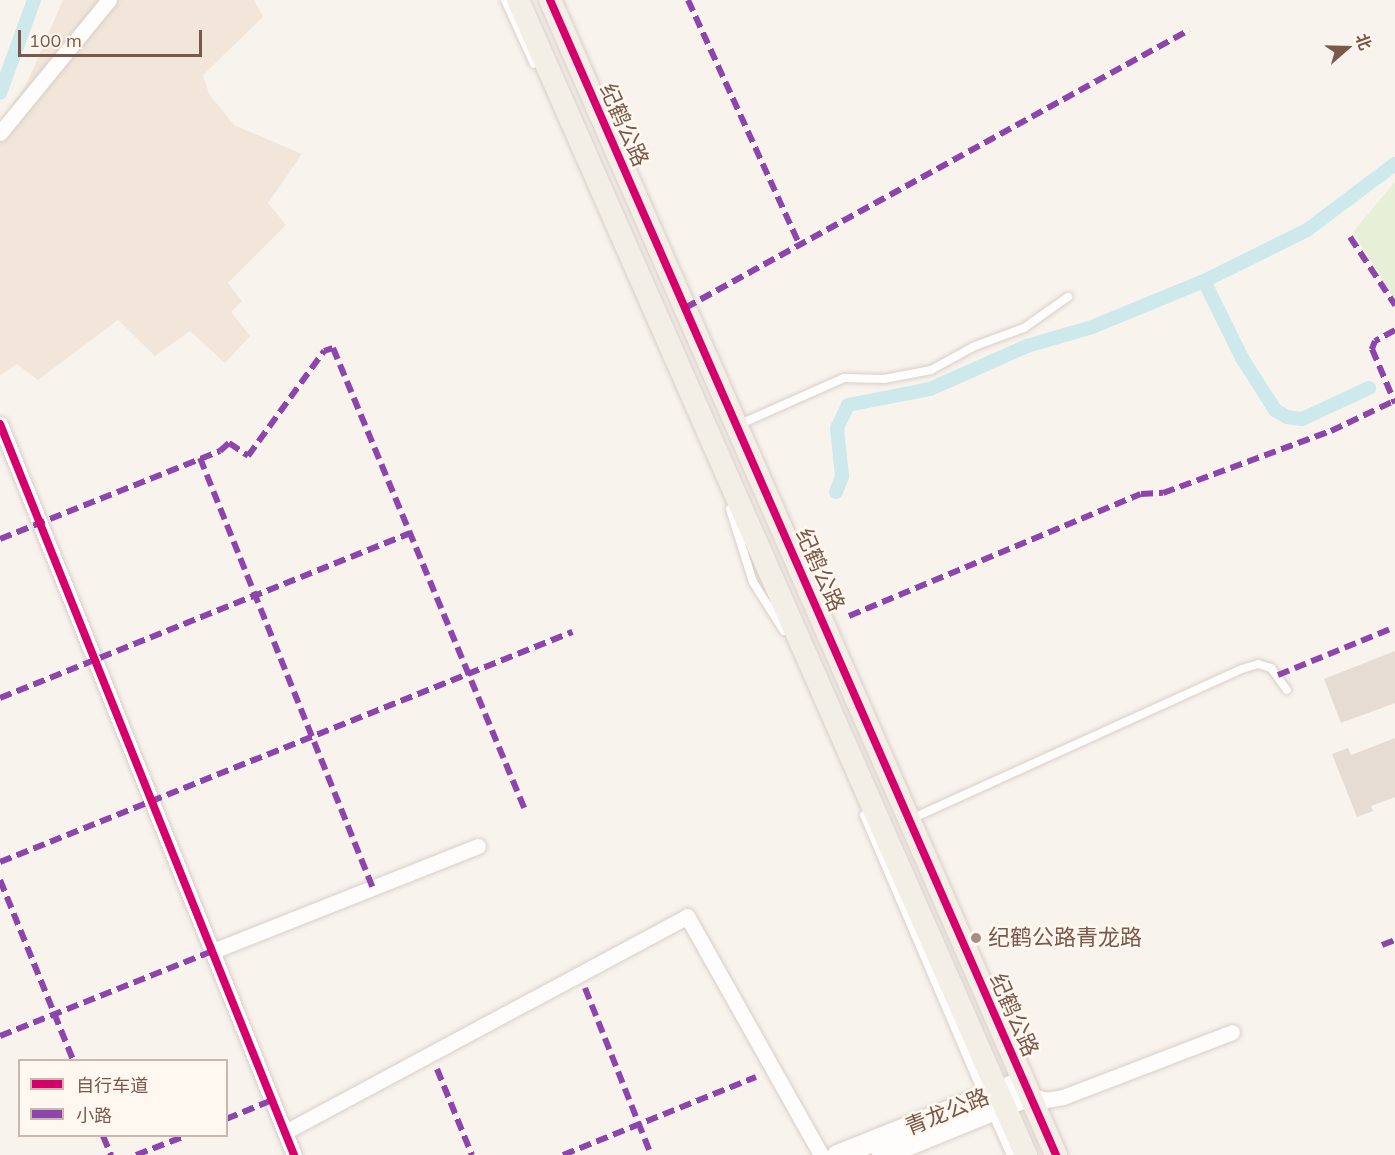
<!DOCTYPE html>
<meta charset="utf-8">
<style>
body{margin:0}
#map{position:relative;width:1395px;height:1155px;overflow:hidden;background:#f9f3ed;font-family:Mulish,"Noto Sans SC",sans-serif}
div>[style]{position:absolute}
.residential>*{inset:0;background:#f2e6da}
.green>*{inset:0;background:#e6f0d6}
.canal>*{height:14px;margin:-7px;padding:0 7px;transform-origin:7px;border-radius:7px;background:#cde9eb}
.building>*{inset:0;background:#e6dcd4}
.roads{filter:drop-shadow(0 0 2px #d8cfc9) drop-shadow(0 0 2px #d8cfc9)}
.lane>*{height:8px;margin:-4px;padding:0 4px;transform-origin:4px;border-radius:4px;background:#fefdfc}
.street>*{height:15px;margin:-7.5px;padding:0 7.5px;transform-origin:7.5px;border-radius:7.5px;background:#fefdfc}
.secondary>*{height:21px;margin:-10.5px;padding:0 10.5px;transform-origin:10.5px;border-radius:10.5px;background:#fefdfc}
.primary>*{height:22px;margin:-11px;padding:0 11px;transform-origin:11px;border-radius:11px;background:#f3eee6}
.quiet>*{height:6px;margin-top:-3px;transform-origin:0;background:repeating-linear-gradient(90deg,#8e44ad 0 12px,transparent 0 18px)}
.cycleway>*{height:8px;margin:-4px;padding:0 4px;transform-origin:4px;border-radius:4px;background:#d6006c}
.dots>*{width:16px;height:16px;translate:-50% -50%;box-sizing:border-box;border:3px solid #fff8f0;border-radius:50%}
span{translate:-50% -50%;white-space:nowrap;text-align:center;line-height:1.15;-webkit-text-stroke:5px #fff8f0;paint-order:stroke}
.street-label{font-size:22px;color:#7b5849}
.poi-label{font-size:22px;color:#7b5849}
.left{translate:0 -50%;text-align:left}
.legend{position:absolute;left:18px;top:1059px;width:210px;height:78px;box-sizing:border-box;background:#fff8f0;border:2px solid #cab8ad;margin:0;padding:8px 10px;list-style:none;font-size:18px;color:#7b5849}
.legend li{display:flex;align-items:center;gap:12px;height:30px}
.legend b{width:30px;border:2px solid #cab8ad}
.north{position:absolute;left:1317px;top:18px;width:60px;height:60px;-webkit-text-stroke:4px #fff8f0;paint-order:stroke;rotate:70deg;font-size:16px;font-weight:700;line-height:24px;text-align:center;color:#7b5849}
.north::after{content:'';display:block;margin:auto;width:21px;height:27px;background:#7b5849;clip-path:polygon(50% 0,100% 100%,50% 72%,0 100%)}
.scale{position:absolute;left:18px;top:30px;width:184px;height:27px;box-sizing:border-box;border:3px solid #7b5849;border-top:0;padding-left:8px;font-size:18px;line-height:21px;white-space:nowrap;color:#7b5849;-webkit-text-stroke:4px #fff8f0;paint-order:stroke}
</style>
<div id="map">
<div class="residential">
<i style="clip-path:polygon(63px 0,254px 0,263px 17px,203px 75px,209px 94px,234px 125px,302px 154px,268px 203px,286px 225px,228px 283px,242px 301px,231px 312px,250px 336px,225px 363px,190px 331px,155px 356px,118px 320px,38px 380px,17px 364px,0 375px,0 123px,27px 83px)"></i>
</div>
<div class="green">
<i style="clip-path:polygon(1395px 182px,1395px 299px,1353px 232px)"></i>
</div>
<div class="canal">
<i style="left:0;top:93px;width:99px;rotate:-69.9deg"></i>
<i style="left:1204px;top:281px;width:86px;rotate:63.7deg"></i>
<i style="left:1242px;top:358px;width:62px;rotate:57.6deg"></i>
<i style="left:1275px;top:410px;width:14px;rotate:30deg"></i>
<i style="left:1287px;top:417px;width:15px;rotate:8deg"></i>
<i style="left:1302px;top:419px;width:74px;rotate:-24.8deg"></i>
<i style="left:836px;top:492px;width:17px;rotate:-69deg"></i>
<i style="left:842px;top:476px;width:48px;rotate:-95.9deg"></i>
<i style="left:837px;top:428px;width:25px;rotate:-64deg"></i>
<i style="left:848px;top:405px;width:84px;rotate:-11deg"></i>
<i style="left:930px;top:389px;width:106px;rotate:-23.9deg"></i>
<i style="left:1027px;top:346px;width:68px;rotate:-16.3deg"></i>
<i style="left:1092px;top:327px;width:121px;rotate:-22.3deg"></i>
<i style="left:1204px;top:281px;width:115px;rotate:-26.3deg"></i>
<i style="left:1307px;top:230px;width:110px;rotate:-36.9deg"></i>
</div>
<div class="building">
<i style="clip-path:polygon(1395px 651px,1395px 703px,1341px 723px,1324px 679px)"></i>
<i style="clip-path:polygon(1395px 738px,1395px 797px,1371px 806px,1373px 811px,1357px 817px,1332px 754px,1348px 748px,1351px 755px)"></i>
</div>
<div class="roads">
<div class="lane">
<i style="left:505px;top:0;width:70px;rotate:65.6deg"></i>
<i style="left:738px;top:425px;width:116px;rotate:-23.9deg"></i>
<i style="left:844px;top:378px;width:40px;rotate:1.4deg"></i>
<i style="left:884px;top:379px;width:48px;rotate:-10.8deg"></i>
<i style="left:931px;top:370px;width:50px;rotate:-28.6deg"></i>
<i style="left:975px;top:346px;width:52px;rotate:-20.2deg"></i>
<i style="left:1024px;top:328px;width:54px;rotate:-35.2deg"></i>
<i style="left:730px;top:509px;width:77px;rotate:72.5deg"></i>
<i style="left:753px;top:582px;width:58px;rotate:57.7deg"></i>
<i style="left:864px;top:815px;width:303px;rotate:66.9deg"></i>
<i style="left:911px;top:819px;width:363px;rotate:-24.4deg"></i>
<i style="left:1242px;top:669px;width:17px;rotate:-17deg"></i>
<i style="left:1258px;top:664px;width:14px;rotate:17deg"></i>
<i style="left:1271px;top:668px;width:27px;rotate:54deg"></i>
<i style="left:992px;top:1113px;width:46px;rotate:65.7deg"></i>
</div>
<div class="street">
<i style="left:0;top:133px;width:172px;rotate:-50.7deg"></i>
<i style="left:0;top:424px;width:788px;rotate:68.09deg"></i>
<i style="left:213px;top:951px;width:285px;rotate:-21.6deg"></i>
<i style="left:1029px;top:1095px;width:18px;rotate:16deg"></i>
<i style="left:1046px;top:1100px;width:17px;rotate:-10deg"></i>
<i style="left:1063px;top:1097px;width:181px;rotate:-21deg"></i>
<i style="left:285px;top:1132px;width:456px;rotate:-28.2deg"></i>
<i style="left:687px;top:916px;width:274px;rotate:60.7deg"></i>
</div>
<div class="secondary">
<i style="left:837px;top:1155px;width:200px;rotate:-21.7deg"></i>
<i style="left:882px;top:1155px;width:159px;rotate:-22.2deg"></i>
</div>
<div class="primary">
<i style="left:518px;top:0;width:1262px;rotate:66.26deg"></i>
<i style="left:550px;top:0;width:1261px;rotate:66.34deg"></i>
</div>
</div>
<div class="quiet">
<i style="left:688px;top:0;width:268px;rotate:65.5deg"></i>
<i style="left:1350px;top:237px;width:82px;rotate:56.5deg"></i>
<i style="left:685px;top:308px;width:576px;rotate:-28.88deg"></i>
<i style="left:1395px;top:330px;width:23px;rotate:151deg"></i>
<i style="left:1375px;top:341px;width:9px;rotate:111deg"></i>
<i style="left:1372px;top:349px;width:59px;rotate:66.9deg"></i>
<i style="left:200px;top:458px;width:463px;rotate:68.1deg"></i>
<i style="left:0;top:539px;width:237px;rotate:-21.8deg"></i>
<i style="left:220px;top:451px;width:12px;rotate:-42deg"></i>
<i style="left:229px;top:443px;width:23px;rotate:34deg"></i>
<i style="left:248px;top:456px;width:130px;rotate:-54.1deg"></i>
<i style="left:324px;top:351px;width:9px;rotate:-18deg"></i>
<i style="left:333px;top:348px;width:500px;rotate:67.43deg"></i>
<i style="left:849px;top:616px;width:316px;rotate:-22.7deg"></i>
<i style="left:1141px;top:494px;width:22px;rotate:-3deg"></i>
<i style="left:1163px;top:493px;width:179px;rotate:-20.3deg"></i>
<i style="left:1331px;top:431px;width:70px;rotate:-25.5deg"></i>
<i style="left:1278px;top:675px;width:126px;rotate:-22.3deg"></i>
<i style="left:0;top:698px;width:442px;rotate:-21.9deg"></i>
<i style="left:0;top:862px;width:617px;rotate:-21.9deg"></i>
<i style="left:0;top:880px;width:194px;rotate:67.9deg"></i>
<i style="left:1382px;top:945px;width:14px;rotate:-21deg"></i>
<i style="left:585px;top:988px;width:180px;rotate:68.4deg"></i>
<i style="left:0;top:1036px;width:229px;rotate:-21.8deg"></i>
<i style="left:437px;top:1069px;width:93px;rotate:67.9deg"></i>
<i style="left:226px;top:1119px;width:50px;rotate:-22.4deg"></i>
<i style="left:103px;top:1136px;width:21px;rotate:67deg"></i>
<i style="left:136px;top:1155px;width:53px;rotate:-21.2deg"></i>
<i style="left:563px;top:1155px;width:208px;rotate:-22deg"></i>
</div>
<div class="cycleway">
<i style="left:550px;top:0;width:1261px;rotate:66.34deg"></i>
<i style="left:0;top:424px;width:788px;rotate:68.09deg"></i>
</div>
<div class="dots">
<i style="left:976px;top:938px;background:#a78e82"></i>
</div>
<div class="street-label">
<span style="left:624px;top:125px;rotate:66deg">纪鹤公路</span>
<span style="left:820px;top:570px;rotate:66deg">纪鹤公路</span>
<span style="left:1014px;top:1015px;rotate:66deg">纪鹤公路</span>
<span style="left:947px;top:1112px;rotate:-22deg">青龙公路</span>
</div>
<div class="poi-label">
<span class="left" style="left:988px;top:938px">纪鹤公路青龙路</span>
</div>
<ul class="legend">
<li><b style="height:8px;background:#d6006c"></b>自行车道</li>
<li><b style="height:8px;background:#8e44ad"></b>小路</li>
</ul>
<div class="north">北</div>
<div class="scale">100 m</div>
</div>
